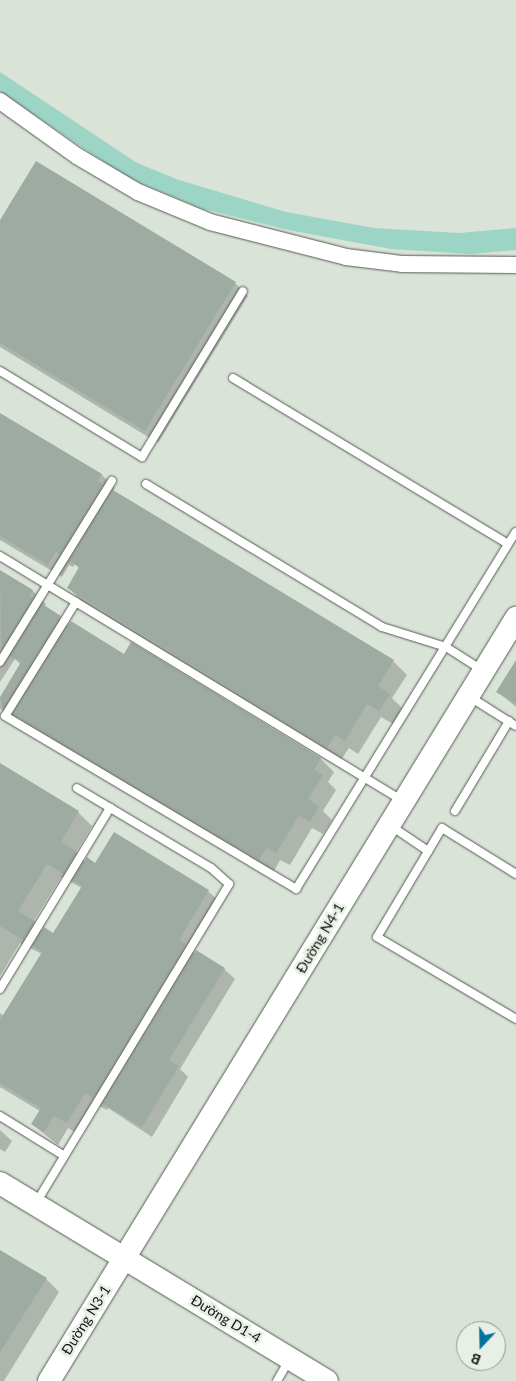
<!DOCTYPE html>
<meta charset="utf-8">
<style>
body{margin:0}
#map{position:relative;width:516px;height:1381px;overflow:hidden;background:#dae3d8;font-family:Lato,sans-serif}
div>[style]{position:absolute}
.water>*{inset:0;background:#9cd4c6}
.shadow>*{inset:0;background:#0003}
.building>*{inset:0;background:#9eaba3}
.roads{filter:drop-shadow(0 0 1px #545c52) drop-shadow(0 0 1px #545c52)}
.lane>*{height:8px;margin:-4px;padding:0 4px;transform-origin:4px;border-radius:4px;background:#fff}
.street>*{height:16px;margin:-8px;padding:0 8px;transform-origin:8px;border-radius:8px;background:#fff}
.secondary>*{height:22px;margin:-11px;padding:0 11px;transform-origin:11px;border-radius:11px;background:#fff}
span{translate:-50% -50%;white-space:nowrap;text-align:center;line-height:1.15;-webkit-text-stroke:5px #e7f0e5;paint-order:stroke}
.street-label{font-size:14px;color:#121511}
.north{position:absolute;left:456px;top:1321px;width:50px;height:50px;box-sizing:border-box;background:#e7f0e5;border:1px solid #929890;border-radius:50%;rotate:201deg;font-size:14px;font-weight:700;line-height:20px;text-align:center;color:#121511}
.north::after{content:'';display:block;margin:auto;width:18px;height:22px;background:#05739e;clip-path:polygon(50% 0,100% 100%,50% 72%,0 100%)}
</style>
<div id="map">
<div class="water">
<i style="clip-path:polygon(0 72px,137px 163px,179px 180px,286px 212px,374px 228px,459px 233px,516px 228px,516px 250px,470px 254px,391px 249px,288px 230px,203px 209px,131px 179px,77px 144px,0 91px)"></i>
</div>
<div class="shadow">
<i style="clip-path:polygon(0 223px,235px 283px,248px 296px,158px 443px,0 347px)"></i>
<i style="clip-path:polygon(0 414px,102px 475px,115px 488px,113px 491px,393px 661px,407px 675px,392px 698px,402px 708px,393px 724px,381px 717px,358px 754px,349px 748px,341px 760px,81px 601px,68px 587px,80px 569px,75px 564px,73px 567px,69px 565px,62px 577px,0 540px)"></i>
<i style="clip-path:polygon(0 571px,33px 591px,46px 604px,44px 607px,69px 626px,321px 759px,334px 772px,328px 782px,336px 790px,323px 811px,332px 820px,323px 834px,312px 828px,290px 865px,280px 860px,273px 873px,28px 727px,19px 718px,16px 722px,10px 718px,0 708px,0 699px,21px 665px,15px 659px,0 682px)"></i>
<i style="clip-path:polygon(516px 662px,516px 707px,498px 692px)"></i>
<i style="clip-path:polygon(evenodd,0 765px,78px 812px,92px 826px,76px 852px,85px 862px,208px 891px,222px 904px,192px 952px,224px 969px,235px 979px,180px 1069px,188px 1077px,152px 1137px,108px 1108px,107px 1110px,99px 1106px,81px 1136px,68px 1128px,58px 1145px,32px 1124px,40px 1111px,0 1087px,0 1013px,4px 1016px,42px 954px,20px 943px,0 976px,0 765px,61px 877px,82px 888px,54px 934px,43px 932px,33px 922px,61px 877px)"></i>
<i style="clip-path:polygon(0 1130px,12px 1141px,5px 1152px,0 1149px)"></i>
<i style="clip-path:polygon(0 1252px,46px 1279px,59px 1292px,4px 1381px,0 1381px)"></i>
</div>
<div class="building">
<i style="clip-path:polygon(36px 161px,236px 282px,145px 431px,0 343px,0 220px)"></i>
<i style="clip-path:polygon(0 413px,102px 474px,98px 481px,103px 484px,60px 555px,56px 552px,48px 565px,0 536px)"></i>
<i style="clip-path:polygon(113px 490px,394px 660px,378px 686px,390px 694px,379px 711px,367px 704px,345px 741px,335px 735px,327px 748px,67px 588px,79px 567px,69px 561px)"></i>
<i style="clip-path:polygon(0 570px,33px 590px,29px 596px,33px 598px,1px 650px)"></i>
<i style="clip-path:polygon(42px 604px,61px 616px,3px 709px,0 697px,21px 662px,10px 656px)"></i>
<i style="clip-path:polygon(71px 621px,124px 654px,131px 642px,321px 758px,314px 770px,323px 775px,308px 799px,319px 806px,310px 822px,299px 816px,276px 853px,267px 848px,259px 860px,13px 714px)"></i>
<i style="clip-path:polygon(516px 660px,516px 704px,496px 692px)"></i>
<i style="clip-path:polygon(0 763px,79px 811px,61px 842px,77px 852px,63px 874px,47px 864px,18px 911px,35px 921px,23px 940px,0 926px)"></i>
<i style="clip-path:polygon(114px 832px,209px 890px,179px 940px,186px 944px,93px 1098px,85px 1093px,67px 1123px,54px 1116px,44px 1132px,31px 1124px,41px 1108px,0 1083px,0 1020px,42px 952px,33px 946px,44px 927px,53px 933px,82px 886px,73px 880px,87px 857px,95px 863px)"></i>
<i style="clip-path:polygon(196px 950px,225px 968px,169px 1060px,179px 1066px,142px 1127px,103px 1104px)"></i>
<i style="clip-path:polygon(0 1250px,47px 1278px,0 1352px)"></i>
</div>
<div class="roads">
<div class="lane">
<i style="left:0;top:371px;width:166px;rotate:31.2deg"></i>
<i style="left:142px;top:457px;width:194px;rotate:-58.7deg"></i>
<i style="left:233px;top:378px;width:321px;rotate:31.1deg"></i>
<i style="left:146px;top:484px;width:276px;rotate:31.2deg"></i>
<i style="left:382px;top:627px;width:67px;rotate:17.4deg"></i>
<i style="left:446px;top:647px;width:43px;rotate:32.6deg"></i>
<i style="left:0;top:556px;width:470px;rotate:31.3deg"></i>
<i style="left:76px;top:602px;width:134px;rotate:121.9deg"></i>
<i style="left:5px;top:716px;width:339px;rotate:30.7deg"></i>
<i style="left:296px;top:889px;width:419px;rotate:-58.4deg"></i>
<i style="left:0;top:662px;width:213px;rotate:-58.3deg"></i>
<i style="left:470px;top:697px;width:54px;rotate:32.2deg"></i>
<i style="left:455px;top:811px;width:105px;rotate:-59deg"></i>
<i style="left:391px;top:826px;width:45px;rotate:34deg"></i>
<i style="left:516px;top:874px;width:87px;rotate:-148.1deg"></i>
<i style="left:442px;top:828px;width:127px;rotate:120.8deg"></i>
<i style="left:377px;top:937px;width:161px;rotate:30.5deg"></i>
<i style="left:0;top:989px;width:212px;rotate:-58.7deg"></i>
<i style="left:0;top:1116px;width:74px;rotate:31.8deg"></i>
<i style="left:36px;top:1203px;width:373px;rotate:-58.8deg"></i>
<i style="left:229px;top:884px;width:24px;rotate:-138deg"></i>
<i style="left:211px;top:868px;width:156px;rotate:-149.2deg"></i>
<i style="left:277px;top:1381px;width:24px;rotate:-60deg"></i>
</div>
<div class="street">
<i style="left:0;top:101px;width:95px;rotate:35.5deg"></i>
<i style="left:77px;top:156px;width:71px;rotate:30.5deg"></i>
<i style="left:138px;top:192px;width:78px;rotate:22.6deg"></i>
<i style="left:210px;top:222px;width:140px;rotate:14.4deg"></i>
<i style="left:346px;top:257px;width:56px;rotate:7.1deg"></i>
<i style="left:402px;top:264px;width:114px;rotate:0.5deg"></i>
</div>
<div class="secondary">
<i style="left:0;top:1183px;width:382px;rotate:31.2deg"></i>
<i style="left:49px;top:1381px;width:895px;rotate:-58.53deg"></i>
</div>
</div>
<div class="street-label">
<span style="left:320px;top:938px;rotate:-59deg">Đường N4-1</span>
<span style="left:226px;top:1319px;rotate:31deg">Đường D1-4</span>
<span style="left:86px;top:1320px;rotate:-58deg">Đường N3-1</span>
</div>
<div class="north">B</div>
</div>
